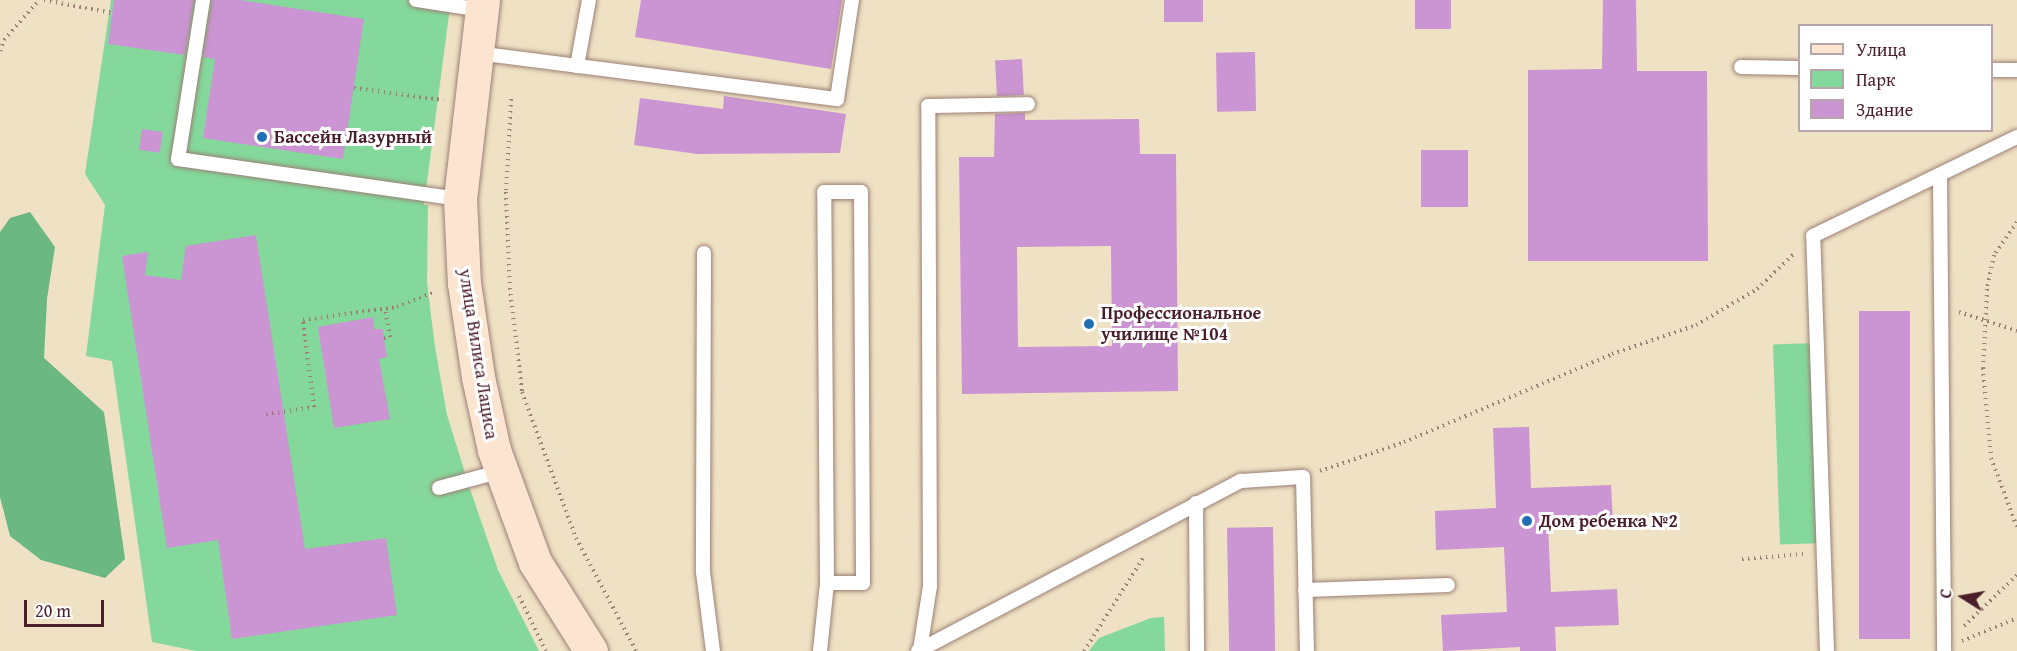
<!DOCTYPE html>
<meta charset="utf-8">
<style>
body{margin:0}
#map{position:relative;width:2017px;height:651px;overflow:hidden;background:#efe1c3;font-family:"Gentium Book Plus",serif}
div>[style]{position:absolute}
.green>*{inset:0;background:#84d89b;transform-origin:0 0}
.forest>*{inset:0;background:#6bb883}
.building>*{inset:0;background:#cb94d2;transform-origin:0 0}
.path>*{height:4px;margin-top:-2px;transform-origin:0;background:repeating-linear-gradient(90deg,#9c8077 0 1.5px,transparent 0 6px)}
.roads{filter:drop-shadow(0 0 2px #9c8077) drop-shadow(0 0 2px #9c8077)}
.lane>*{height:14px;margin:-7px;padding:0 7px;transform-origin:7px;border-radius:7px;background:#fff}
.secondary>*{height:33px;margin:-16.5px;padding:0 16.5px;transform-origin:16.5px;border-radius:16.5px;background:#fce5d0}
.dots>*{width:16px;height:16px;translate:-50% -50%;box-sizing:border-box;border:3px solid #fff;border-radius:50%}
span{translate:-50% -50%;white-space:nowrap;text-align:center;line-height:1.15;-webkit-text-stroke:6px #fff;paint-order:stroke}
.poi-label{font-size:18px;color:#4a1f2b;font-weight:700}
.left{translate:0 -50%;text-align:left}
.street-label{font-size:18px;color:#4a1f2b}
.legend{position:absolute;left:1798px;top:24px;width:195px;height:108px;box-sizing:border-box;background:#fff;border:2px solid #b7a5aa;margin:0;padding:8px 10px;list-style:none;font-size:18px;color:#4a1f2b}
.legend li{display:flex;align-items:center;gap:12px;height:30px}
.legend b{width:30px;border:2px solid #b7a5aa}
.north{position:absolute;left:1933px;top:567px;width:60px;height:60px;-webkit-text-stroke:4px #fff;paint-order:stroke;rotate:281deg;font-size:16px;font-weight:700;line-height:24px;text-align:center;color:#4a1f2b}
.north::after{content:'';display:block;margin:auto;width:21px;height:27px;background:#4a1f2b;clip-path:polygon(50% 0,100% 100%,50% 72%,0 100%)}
.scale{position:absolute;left:24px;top:600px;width:80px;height:27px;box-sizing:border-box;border:3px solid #4a1f2b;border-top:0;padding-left:8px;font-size:18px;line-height:21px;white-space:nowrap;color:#4a1f2b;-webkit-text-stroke:4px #fff;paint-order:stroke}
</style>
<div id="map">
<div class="green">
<i style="clip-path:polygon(111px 0,451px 0,424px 205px,428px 205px,427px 283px,435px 347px,447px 415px,470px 489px,498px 570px,539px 651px,196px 651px,152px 642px,112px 361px,86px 356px,105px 205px,85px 174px)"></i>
<i style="left:1816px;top:343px;width:200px;height:43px;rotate:88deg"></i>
<i style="clip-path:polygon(1164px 617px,1165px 651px,1089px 651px,1099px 638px,1151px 618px)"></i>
</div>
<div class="forest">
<i style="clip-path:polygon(30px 212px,55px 247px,47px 299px,44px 358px,104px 412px,125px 559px,105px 578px,41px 560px,10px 536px,0 497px,0 232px,10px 218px)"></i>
</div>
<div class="building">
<i style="clip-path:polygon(114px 0,194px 0,185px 55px,108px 44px)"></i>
<i style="clip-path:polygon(212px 0,240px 0,364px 19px,343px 159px,203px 138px,215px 59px,203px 57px)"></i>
<i style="clip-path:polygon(641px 0,842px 0,831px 69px,635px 37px)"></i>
<i style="left:1164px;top:0;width:39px;height:22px"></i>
<i style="left:1415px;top:0;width:36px;height:29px"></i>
<i style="clip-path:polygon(1603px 0,1636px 0,1637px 71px,1707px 71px,1708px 261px,1528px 261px,1528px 70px,1602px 69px)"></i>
<i style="left:1255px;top:52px;width:59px;height:39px;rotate:89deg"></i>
<i style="left:1022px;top:59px;width:36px;height:27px;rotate:87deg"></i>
<i style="clip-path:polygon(724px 96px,846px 114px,840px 153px,697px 154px,634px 145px,640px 98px,723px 109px)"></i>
<i style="clip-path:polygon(evenodd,1025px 113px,1025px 120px,1139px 119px,1140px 154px,1176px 154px,1178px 391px,962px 394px,959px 157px,994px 157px,995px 114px,1025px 113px,1111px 246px,1112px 346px,1018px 347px,1017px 247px,1111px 246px)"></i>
<i style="left:142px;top:129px;width:21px;height:21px;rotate:8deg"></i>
<i style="left:1468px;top:150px;width:57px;height:47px;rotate:90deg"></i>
<i style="clip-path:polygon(256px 235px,305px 549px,386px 538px,397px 615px,232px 639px,218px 540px,167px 548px,122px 256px,148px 252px,145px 275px,181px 280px,186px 246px)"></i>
<i style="left:1859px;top:311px;width:51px;height:328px"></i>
<i style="clip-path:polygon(373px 317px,374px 329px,383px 329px,384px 338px,387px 357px,379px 359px,390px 419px,334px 428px,318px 327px)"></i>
<i style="clip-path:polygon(1529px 427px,1531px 488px,1611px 485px,1613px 522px,1548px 525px,1551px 592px,1617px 589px,1619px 625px,1555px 627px,1556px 651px,1520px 651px,1520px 647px,1443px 651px,1441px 615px,1507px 612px,1504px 547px,1436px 550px,1435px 511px,1496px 508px,1493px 428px)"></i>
<i style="left:1273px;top:527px;width:124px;height:46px;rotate:89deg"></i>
</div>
<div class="path">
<i style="left:44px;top:0;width:69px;rotate:10.8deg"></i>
<i style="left:0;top:51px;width:12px;rotate:-70deg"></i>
<i style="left:4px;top:40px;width:53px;rotate:-48.8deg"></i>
<i style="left:354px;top:88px;width:90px;rotate:7.7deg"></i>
<i style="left:511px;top:99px;width:93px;rotate:93.1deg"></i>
<i style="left:506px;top:192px;width:96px;rotate:87.6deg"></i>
<i style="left:510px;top:288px;width:105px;rotate:83.4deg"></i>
<i style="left:522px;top:392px;width:156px;rotate:69.7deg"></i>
<i style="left:576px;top:538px;width:128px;rotate:62deg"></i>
<i style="left:2017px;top:222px;width:40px;rotate:124.9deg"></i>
<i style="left:1994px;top:255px;width:35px;rotate:102deg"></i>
<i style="left:1987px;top:289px;width:79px;rotate:92.9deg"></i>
<i style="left:1983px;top:368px;width:90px;rotate:84.9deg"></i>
<i style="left:1991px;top:458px;width:74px;rotate:69.4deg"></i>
<i style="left:1959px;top:312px;width:61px;rotate:18.1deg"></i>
<i style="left:384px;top:338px;width:6px;rotate:-9deg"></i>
<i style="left:390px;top:337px;width:28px;rotate:-100deg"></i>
<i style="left:266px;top:414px;width:49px;rotate:-8.3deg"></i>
<i style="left:314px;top:407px;width:88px;rotate:-97.2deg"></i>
<i style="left:303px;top:320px;width:95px;rotate:-7.9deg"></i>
<i style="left:397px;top:307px;width:40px;rotate:-22deg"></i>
<i style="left:1320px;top:471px;width:89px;rotate:-19deg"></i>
<i style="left:1404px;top:442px;width:226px;rotate:-22.9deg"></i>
<i style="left:1612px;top:354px;width:89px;rotate:-19deg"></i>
<i style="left:1696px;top:325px;width:71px;rotate:-30.5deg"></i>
<i style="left:1757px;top:289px;width:52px;rotate:-43.5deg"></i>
<i style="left:1742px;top:559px;width:62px;rotate:-4.6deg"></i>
<i style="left:519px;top:596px;width:61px;rotate:63.9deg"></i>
<i style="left:1964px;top:626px;width:74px;rotate:-43.9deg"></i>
<i style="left:1962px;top:641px;width:60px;rotate:-22.7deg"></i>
<i style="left:1084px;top:651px;width:114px;rotate:-57.6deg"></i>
</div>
<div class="roads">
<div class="lane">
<i style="left:203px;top:0;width:161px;rotate:98.9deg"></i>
<i style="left:178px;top:159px;width:285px;rotate:8.1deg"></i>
<i style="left:416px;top:0;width:66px;rotate:8.7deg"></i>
<i style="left:477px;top:53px;width:363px;rotate:7.3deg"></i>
<i style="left:837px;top:99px;width:100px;rotate:-81.4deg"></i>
<i style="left:577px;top:66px;width:67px;rotate:-79.7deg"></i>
<i style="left:1741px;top:67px;width:59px;rotate:1deg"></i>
<i style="left:1992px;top:70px;width:25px"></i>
<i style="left:1940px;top:175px;width:476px;rotate:89.5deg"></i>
<i style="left:704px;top:253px;width:319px;rotate:90.2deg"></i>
<i style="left:703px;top:572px;width:80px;rotate:82.8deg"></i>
<i style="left:439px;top:488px;width:65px;rotate:-15.1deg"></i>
<i style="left:1196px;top:503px;width:148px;rotate:89.6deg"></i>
<i style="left:1305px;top:590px;width:143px;rotate:-2deg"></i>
<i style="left:920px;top:650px;width:65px;rotate:-81.1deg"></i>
<i style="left:930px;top:586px;width:480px;rotate:-90.2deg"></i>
<i style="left:928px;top:106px;width:100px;rotate:-1.1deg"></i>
<i style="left:820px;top:651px;width:68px;rotate:-84.1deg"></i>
<i style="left:827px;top:583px;width:391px;rotate:-90.4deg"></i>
<i style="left:824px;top:192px;width:37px"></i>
<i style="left:861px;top:192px;width:391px;rotate:89.7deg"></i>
<i style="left:863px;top:583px;width:36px;rotate:180deg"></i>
<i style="left:918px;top:651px;width:365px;rotate:-27.8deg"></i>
<i style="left:1241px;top:481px;width:62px;rotate:-3.7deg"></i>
<i style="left:1303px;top:477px;width:174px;rotate:88.7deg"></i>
<i style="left:1827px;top:651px;width:415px;rotate:-91.9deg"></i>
<i style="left:1813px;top:236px;width:227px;rotate:-25.9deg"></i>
</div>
<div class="secondary">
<i style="left:483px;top:0;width:200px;rotate:96.6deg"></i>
<i style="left:460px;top:199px;width:84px;rotate:87.3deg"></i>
<i style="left:464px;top:283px;width:95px;rotate:81.5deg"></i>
<i style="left:478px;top:377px;width:75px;rotate:77.6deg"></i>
<i style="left:494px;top:450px;width:119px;rotate:69.9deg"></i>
<i style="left:535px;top:562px;width:105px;rotate:57.8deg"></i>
</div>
</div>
<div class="dots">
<i style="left:262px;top:137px;background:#1f6fb2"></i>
<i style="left:1089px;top:324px;background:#1f6fb2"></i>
<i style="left:1527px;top:521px;background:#1f6fb2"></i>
</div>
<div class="poi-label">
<span class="left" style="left:274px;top:137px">Бассейн Лазурный</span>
<span class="left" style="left:1101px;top:324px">Профессиональное<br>училище №104</span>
<span class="left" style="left:1539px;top:521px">Дом ребенка №2</span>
</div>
<div class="street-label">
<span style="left:478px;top:354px;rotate:81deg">улица Вилиса Лациса</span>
</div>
<ul class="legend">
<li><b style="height:8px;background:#fce5d0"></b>Улица</li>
<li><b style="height:16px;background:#84d89b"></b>Парк</li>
<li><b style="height:16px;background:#cb94d2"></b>Здание</li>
</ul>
<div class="north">С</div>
<div class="scale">20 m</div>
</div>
